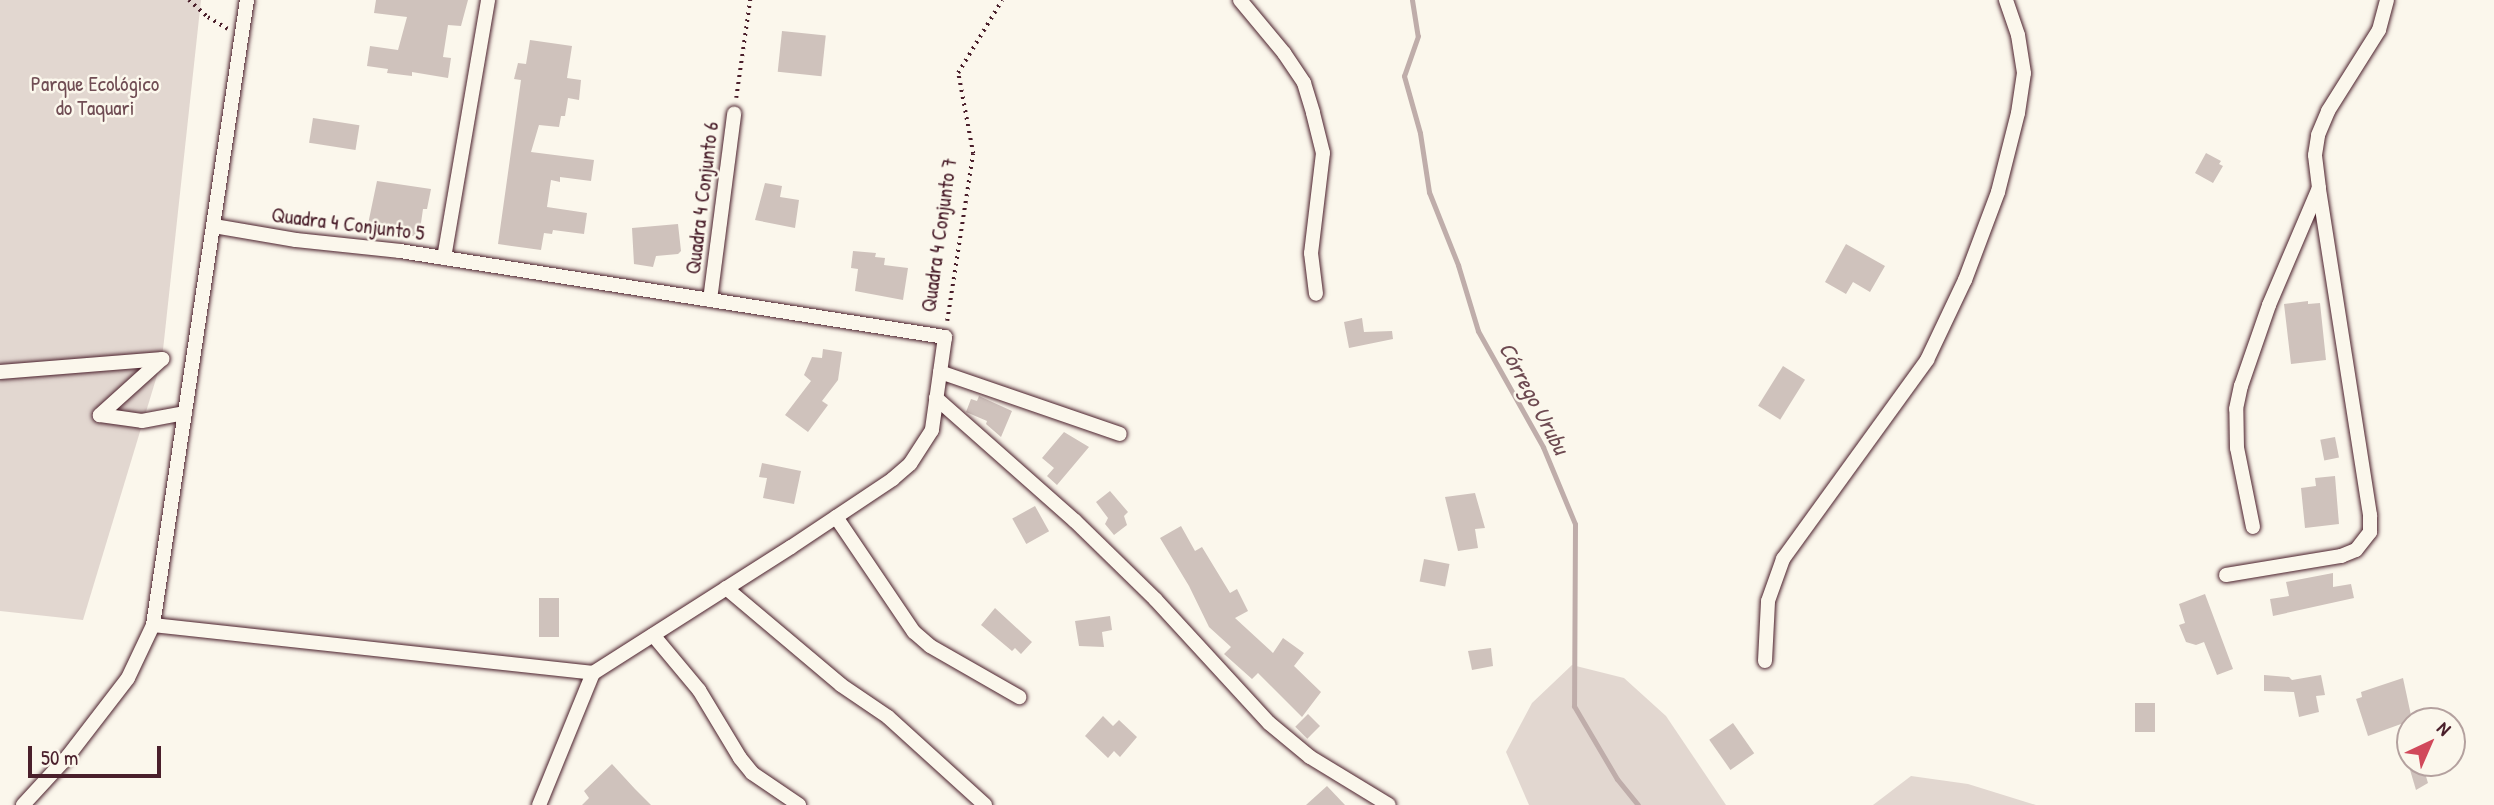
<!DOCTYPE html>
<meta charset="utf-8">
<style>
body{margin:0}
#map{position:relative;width:2494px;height:805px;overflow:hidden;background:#fbf7ec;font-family:"Patrick Hand",sans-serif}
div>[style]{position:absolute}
.green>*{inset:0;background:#e2d7d0}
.stream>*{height:5px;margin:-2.5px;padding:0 2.5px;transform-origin:2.5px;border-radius:2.5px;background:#bfadaa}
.building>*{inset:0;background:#cfc2bc;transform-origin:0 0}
.path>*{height:3.5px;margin-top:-1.75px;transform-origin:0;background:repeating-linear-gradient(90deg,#4a1f2b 0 2px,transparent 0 7px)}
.roads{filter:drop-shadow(0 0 2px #4a1f2b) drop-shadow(0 0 2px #4a1f2b)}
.street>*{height:14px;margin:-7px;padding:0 7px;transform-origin:7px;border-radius:7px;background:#fbf7ec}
span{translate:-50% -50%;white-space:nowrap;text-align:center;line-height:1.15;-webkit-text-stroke:5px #fbf7ec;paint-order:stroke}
.park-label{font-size:21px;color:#704d54}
.street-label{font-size:21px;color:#4a1f2b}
.water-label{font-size:23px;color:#6d4a51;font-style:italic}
.north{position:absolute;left:2396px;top:707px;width:70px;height:70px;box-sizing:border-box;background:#fbf7ec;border:2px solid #b4a19f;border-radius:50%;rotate:44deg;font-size:19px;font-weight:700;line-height:28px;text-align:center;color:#4a1f2b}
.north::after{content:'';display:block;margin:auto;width:24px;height:32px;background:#d1495b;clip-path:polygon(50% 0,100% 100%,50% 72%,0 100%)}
.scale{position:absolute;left:28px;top:746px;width:133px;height:32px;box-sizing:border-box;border:4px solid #4a1f2b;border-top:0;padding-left:9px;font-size:21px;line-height:24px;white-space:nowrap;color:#4a1f2b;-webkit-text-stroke:5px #fbf7ec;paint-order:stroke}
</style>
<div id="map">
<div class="green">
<i style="clip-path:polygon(0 0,201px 0,162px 359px,83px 620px,0 611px)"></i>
<i style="clip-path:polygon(1572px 665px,1624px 678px,1666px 716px,1726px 805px,1529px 805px,1506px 752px,1532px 703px)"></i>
<i style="clip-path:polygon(1911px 776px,1968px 784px,2036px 805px,1873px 805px)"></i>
</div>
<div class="stream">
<i style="left:1412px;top:0;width:36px;rotate:81deg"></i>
<i style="left:1418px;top:36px;width:42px;rotate:109.3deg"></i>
<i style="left:1404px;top:76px;width:59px;rotate:74.3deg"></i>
<i style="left:1420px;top:133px;width:60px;rotate:81.3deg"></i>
<i style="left:1429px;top:192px;width:79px;rotate:68.3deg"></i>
<i style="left:1458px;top:265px;width:69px;rotate:73.1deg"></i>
<i style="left:1478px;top:331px;width:133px;rotate:60.7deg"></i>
<i style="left:1543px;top:447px;width:83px;rotate:67.4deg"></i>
<i style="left:1575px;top:524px;width:182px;rotate:90.3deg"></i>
<i style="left:1574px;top:706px;width:85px;rotate:59.5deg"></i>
<i style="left:1617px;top:779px;width:33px;rotate:51deg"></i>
</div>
<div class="building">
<i style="clip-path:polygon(376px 0,468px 0,461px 26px,448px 25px,443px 57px,451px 58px,448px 78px,412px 72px,412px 76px,387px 73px,388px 69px,367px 66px,370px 46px,398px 50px,407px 17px,374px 13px)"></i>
<i style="left:782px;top:31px;width:44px;height:41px;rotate:6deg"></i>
<i style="clip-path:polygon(530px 40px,572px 46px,567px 78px,581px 80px,579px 100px,568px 98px,565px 116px,561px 116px,559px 127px,539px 125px,531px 152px,594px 160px,591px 181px,560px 177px,560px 182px,551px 180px,547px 207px,587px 213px,584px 234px,553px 230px,552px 234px,544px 233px,541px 250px,498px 244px,521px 80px,514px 79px,518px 63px,526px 64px)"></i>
<i style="left:313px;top:118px;width:47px;height:25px;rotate:9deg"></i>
<i style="clip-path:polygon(2206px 153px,2221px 161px,2219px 164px,2223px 166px,2213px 183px,2195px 173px)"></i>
<i style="clip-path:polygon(377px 181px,431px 189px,427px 209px,423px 209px,419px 237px,367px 229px)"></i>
<i style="clip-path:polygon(765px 183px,782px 186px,780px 197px,799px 200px,795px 228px,755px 220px)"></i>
<i style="clip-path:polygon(678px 224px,681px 251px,678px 254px,656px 256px,653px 267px,634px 264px,632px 228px)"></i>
<i style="clip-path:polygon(1846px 244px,1885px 266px,1870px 292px,1853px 282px,1846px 294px,1825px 282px)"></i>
<i style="clip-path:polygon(853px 251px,876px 253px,875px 257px,885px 258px,884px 265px,908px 268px,903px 300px,855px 291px,858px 269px,851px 268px)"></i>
<i style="clip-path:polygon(2308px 301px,2308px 304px,2320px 303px,2326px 360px,2291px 364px,2284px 304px)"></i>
<i style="clip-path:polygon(1362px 318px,1364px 332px,1392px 331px,1393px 339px,1349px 348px,1344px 322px)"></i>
<i style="clip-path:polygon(823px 349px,842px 352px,838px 380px,822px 401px,828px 405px,808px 432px,785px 415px,811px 381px,804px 375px,812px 357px,822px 358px)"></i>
<i style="left:1783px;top:366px;width:26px;height:47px;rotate:32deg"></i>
<i style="clip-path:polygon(979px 396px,1012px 411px,1001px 437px,986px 424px,987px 421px,966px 412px,971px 399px,977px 401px)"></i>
<i style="clip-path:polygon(1064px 432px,1089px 447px,1057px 485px,1047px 476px,1054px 468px,1042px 458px)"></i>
<i style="left:2335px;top:437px;width:21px;height:15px;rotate:79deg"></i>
<i style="clip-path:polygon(762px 463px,801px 471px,794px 504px,763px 498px,767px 478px,759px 477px)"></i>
<i style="clip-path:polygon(2335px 476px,2339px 524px,2305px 528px,2301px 488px,2316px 486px,2315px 478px)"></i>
<i style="clip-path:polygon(1110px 491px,1128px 512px,1124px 516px,1127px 525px,1114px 535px,1105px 524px,1108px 518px,1096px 502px)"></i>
<i style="clip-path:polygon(1475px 493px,1485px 528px,1475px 529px,1478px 548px,1458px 551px,1445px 497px)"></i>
<i style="left:1035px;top:506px;width:29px;height:26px;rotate:61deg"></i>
<i style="clip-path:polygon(1181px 526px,1195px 551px,1202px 547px,1230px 593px,1237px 589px,1248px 611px,1235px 618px,1273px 653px,1283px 638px,1304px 653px,1294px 666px,1321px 692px,1302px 717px,1258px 673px,1252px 679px,1224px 654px,1231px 647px,1209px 627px,1189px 586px,1160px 538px)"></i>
<i style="left:1424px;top:559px;width:26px;height:23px;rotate:11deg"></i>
<i style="clip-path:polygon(2333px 573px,2333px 587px,2351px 584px,2354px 598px,2273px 616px,2270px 599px,2289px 596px,2286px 582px)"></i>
<i style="clip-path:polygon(2205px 594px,2233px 669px,2217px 675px,2204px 642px,2196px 645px,2186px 642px,2179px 625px,2185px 623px,2179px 604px)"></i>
<i style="left:539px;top:598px;width:20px;height:39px"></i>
<i style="clip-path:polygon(995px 608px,1032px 642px,1021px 654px,1015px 648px,1012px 651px,981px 625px)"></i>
<i style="clip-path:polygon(1110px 616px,1112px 630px,1102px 632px,1104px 647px,1079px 646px,1075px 621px)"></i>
<i style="clip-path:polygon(1491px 648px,1493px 666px,1472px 670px,1468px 651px)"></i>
<i style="clip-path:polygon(2264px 675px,2289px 677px,2292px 680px,2321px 675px,2325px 695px,2316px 696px,2319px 712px,2299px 717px,2294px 692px,2264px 691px)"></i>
<i style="clip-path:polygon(2403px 678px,2412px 720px,2368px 736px,2356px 699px,2362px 697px,2361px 692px)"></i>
<i style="left:2135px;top:703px;width:20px;height:29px"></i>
<i style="left:1308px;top:714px;width:17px;height:18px;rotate:45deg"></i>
<i style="clip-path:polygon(1103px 716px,1113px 726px,1119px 720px,1137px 737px,1120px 757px,1114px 751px,1108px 758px,1085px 736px)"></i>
<i style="left:1733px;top:723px;width:37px;height:29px;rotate:55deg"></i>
<i style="clip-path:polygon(2408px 763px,2422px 763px,2428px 783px,2416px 790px)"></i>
<i style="clip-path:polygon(612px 764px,635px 789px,651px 805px,582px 805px,589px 798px,584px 791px)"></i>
<i style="clip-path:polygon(1327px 786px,1345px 805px,1306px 805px)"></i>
</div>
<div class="path">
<i style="left:189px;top:0;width:25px;rotate:42deg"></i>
<i style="left:208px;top:17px;width:23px;rotate:31deg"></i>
<i style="left:736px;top:98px;width:99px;rotate:-81.9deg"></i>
<i style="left:947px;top:321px;width:169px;rotate:-81.2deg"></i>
<i style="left:973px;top:154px;width:82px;rotate:-100.5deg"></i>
<i style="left:958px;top:73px;width:85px;rotate:-58.9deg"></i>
</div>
<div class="roads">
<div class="street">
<i style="left:1240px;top:0;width:69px;rotate:50.3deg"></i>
<i style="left:1284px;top:53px;width:36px;rotate:56deg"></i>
<i style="left:1304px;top:83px;width:31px;rotate:73deg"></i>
<i style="left:1313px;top:113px;width:41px;rotate:76deg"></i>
<i style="left:1323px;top:153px;width:101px;rotate:96.8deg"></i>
<i style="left:1311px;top:253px;width:41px;rotate:83deg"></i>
<i style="left:214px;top:226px;width:83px;rotate:9.7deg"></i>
<i style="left:296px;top:240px;width:105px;rotate:6deg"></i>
<i style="left:400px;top:251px;width:552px;rotate:8.97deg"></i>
<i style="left:945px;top:337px;width:94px;rotate:98deg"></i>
<i style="left:932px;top:430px;width:40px;rotate:122.9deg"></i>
<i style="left:910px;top:464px;width:23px;rotate:139deg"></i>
<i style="left:893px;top:479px;width:123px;rotate:146.3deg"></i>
<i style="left:791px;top:547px;width:235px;rotate:147.5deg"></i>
<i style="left:593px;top:673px;width:143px;rotate:112.2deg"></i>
<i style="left:444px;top:258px;width:262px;rotate:-80.3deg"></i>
<i style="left:710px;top:300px;width:188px;rotate:-82.6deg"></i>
<i style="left:0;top:372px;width:163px;rotate:-4.6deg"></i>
<i style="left:162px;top:359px;width:84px;rotate:137.9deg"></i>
<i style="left:100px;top:415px;width:42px;rotate:8.1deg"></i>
<i style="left:142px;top:421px;width:44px;rotate:-10.5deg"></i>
<i style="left:940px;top:372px;width:190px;rotate:19deg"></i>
<i style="left:936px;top:398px;width:186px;rotate:41.5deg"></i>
<i style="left:1075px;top:521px;width:112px;rotate:44.3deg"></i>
<i style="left:1155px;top:599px;width:168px;rotate:47.4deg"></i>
<i style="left:1269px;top:723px;width:53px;rotate:39.7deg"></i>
<i style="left:1310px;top:757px;width:92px;rotate:31.3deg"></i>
<i style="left:836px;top:517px;width:139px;rotate:55.9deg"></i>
<i style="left:914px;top:632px;width:21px;rotate:41deg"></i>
<i style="left:930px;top:646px;width:103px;rotate:29.8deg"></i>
<i style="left:2253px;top:527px;width:81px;rotate:-101.4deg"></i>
<i style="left:2237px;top:448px;width:39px;rotate:-91deg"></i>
<i style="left:2236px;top:409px;width:24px;rotate:-78deg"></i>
<i style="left:2241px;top:386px;width:86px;rotate:-70.9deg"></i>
<i style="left:2269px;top:305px;width:127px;rotate:-66.9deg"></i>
<i style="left:2319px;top:188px;width:33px;rotate:-97deg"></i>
<i style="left:2315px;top:155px;width:20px;rotate:-81deg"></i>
<i style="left:2318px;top:135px;width:26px;rotate:-67deg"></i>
<i style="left:2328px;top:111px;width:96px;rotate:-57.8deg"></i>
<i style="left:2379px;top:30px;width:31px;rotate:-75deg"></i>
<i style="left:2226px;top:575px;width:117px;rotate:-9.4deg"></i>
<i style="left:2341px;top:556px;width:16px;rotate:-22deg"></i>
<i style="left:2356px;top:550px;width:23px;rotate:-52deg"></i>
<i style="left:2370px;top:532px;width:17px;rotate:-90deg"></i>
<i style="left:2370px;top:515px;width:330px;rotate:-98.9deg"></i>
<i style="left:726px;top:588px;width:150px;rotate:40.1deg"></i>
<i style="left:841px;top:685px;width:57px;rotate:34.2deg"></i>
<i style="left:888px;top:717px;width:131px;rotate:42.2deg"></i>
<i style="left:153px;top:625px;width:443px;rotate:6.2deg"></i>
<i style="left:653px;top:635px;width:72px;rotate:50.1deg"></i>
<i style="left:699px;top:690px;width:79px;rotate:58.9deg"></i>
<i style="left:740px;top:758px;width:19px;rotate:51deg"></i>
<i style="left:752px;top:773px;width:57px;rotate:34.2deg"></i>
<i style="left:1765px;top:661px;width:60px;rotate:-87.1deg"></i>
<i style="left:1768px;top:601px;width:45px;rotate:-70.3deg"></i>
<i style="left:1783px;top:559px;width:246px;rotate:-54.1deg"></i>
<i style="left:1927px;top:360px;width:89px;rotate:-64.6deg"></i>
<i style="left:1965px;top:280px;width:94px;rotate:-69.4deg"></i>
<i style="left:1998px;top:192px;width:81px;rotate:-75.8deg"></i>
<i style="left:2018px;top:113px;width:40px;rotate:-81.5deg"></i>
<i style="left:2024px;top:73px;width:38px;rotate:-99deg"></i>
<i style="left:2018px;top:35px;width:37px;rotate:-109deg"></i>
<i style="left:23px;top:805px;width:67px;rotate:-47.4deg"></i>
<i style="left:68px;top:756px;width:98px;rotate:-52.4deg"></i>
<i style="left:128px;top:678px;width:59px;rotate:-64.7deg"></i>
<i style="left:153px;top:625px;width:632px;rotate:-81.45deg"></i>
</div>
</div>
<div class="park-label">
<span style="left:95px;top:96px">Parque Ecológico<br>do Taquari</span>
</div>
<div class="street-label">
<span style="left:702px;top:198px;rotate:-83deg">Quadra 4 Conjunto 6</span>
<span style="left:348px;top:224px;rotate:7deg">Quadra 4 Conjunto 5</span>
<span style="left:939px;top:235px;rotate:-82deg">Quadra 4 Conjunto 7</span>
</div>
<div class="water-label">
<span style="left:1534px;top:398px;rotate:62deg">Córrego Urubu</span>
</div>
<div class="north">N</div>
<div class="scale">50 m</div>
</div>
